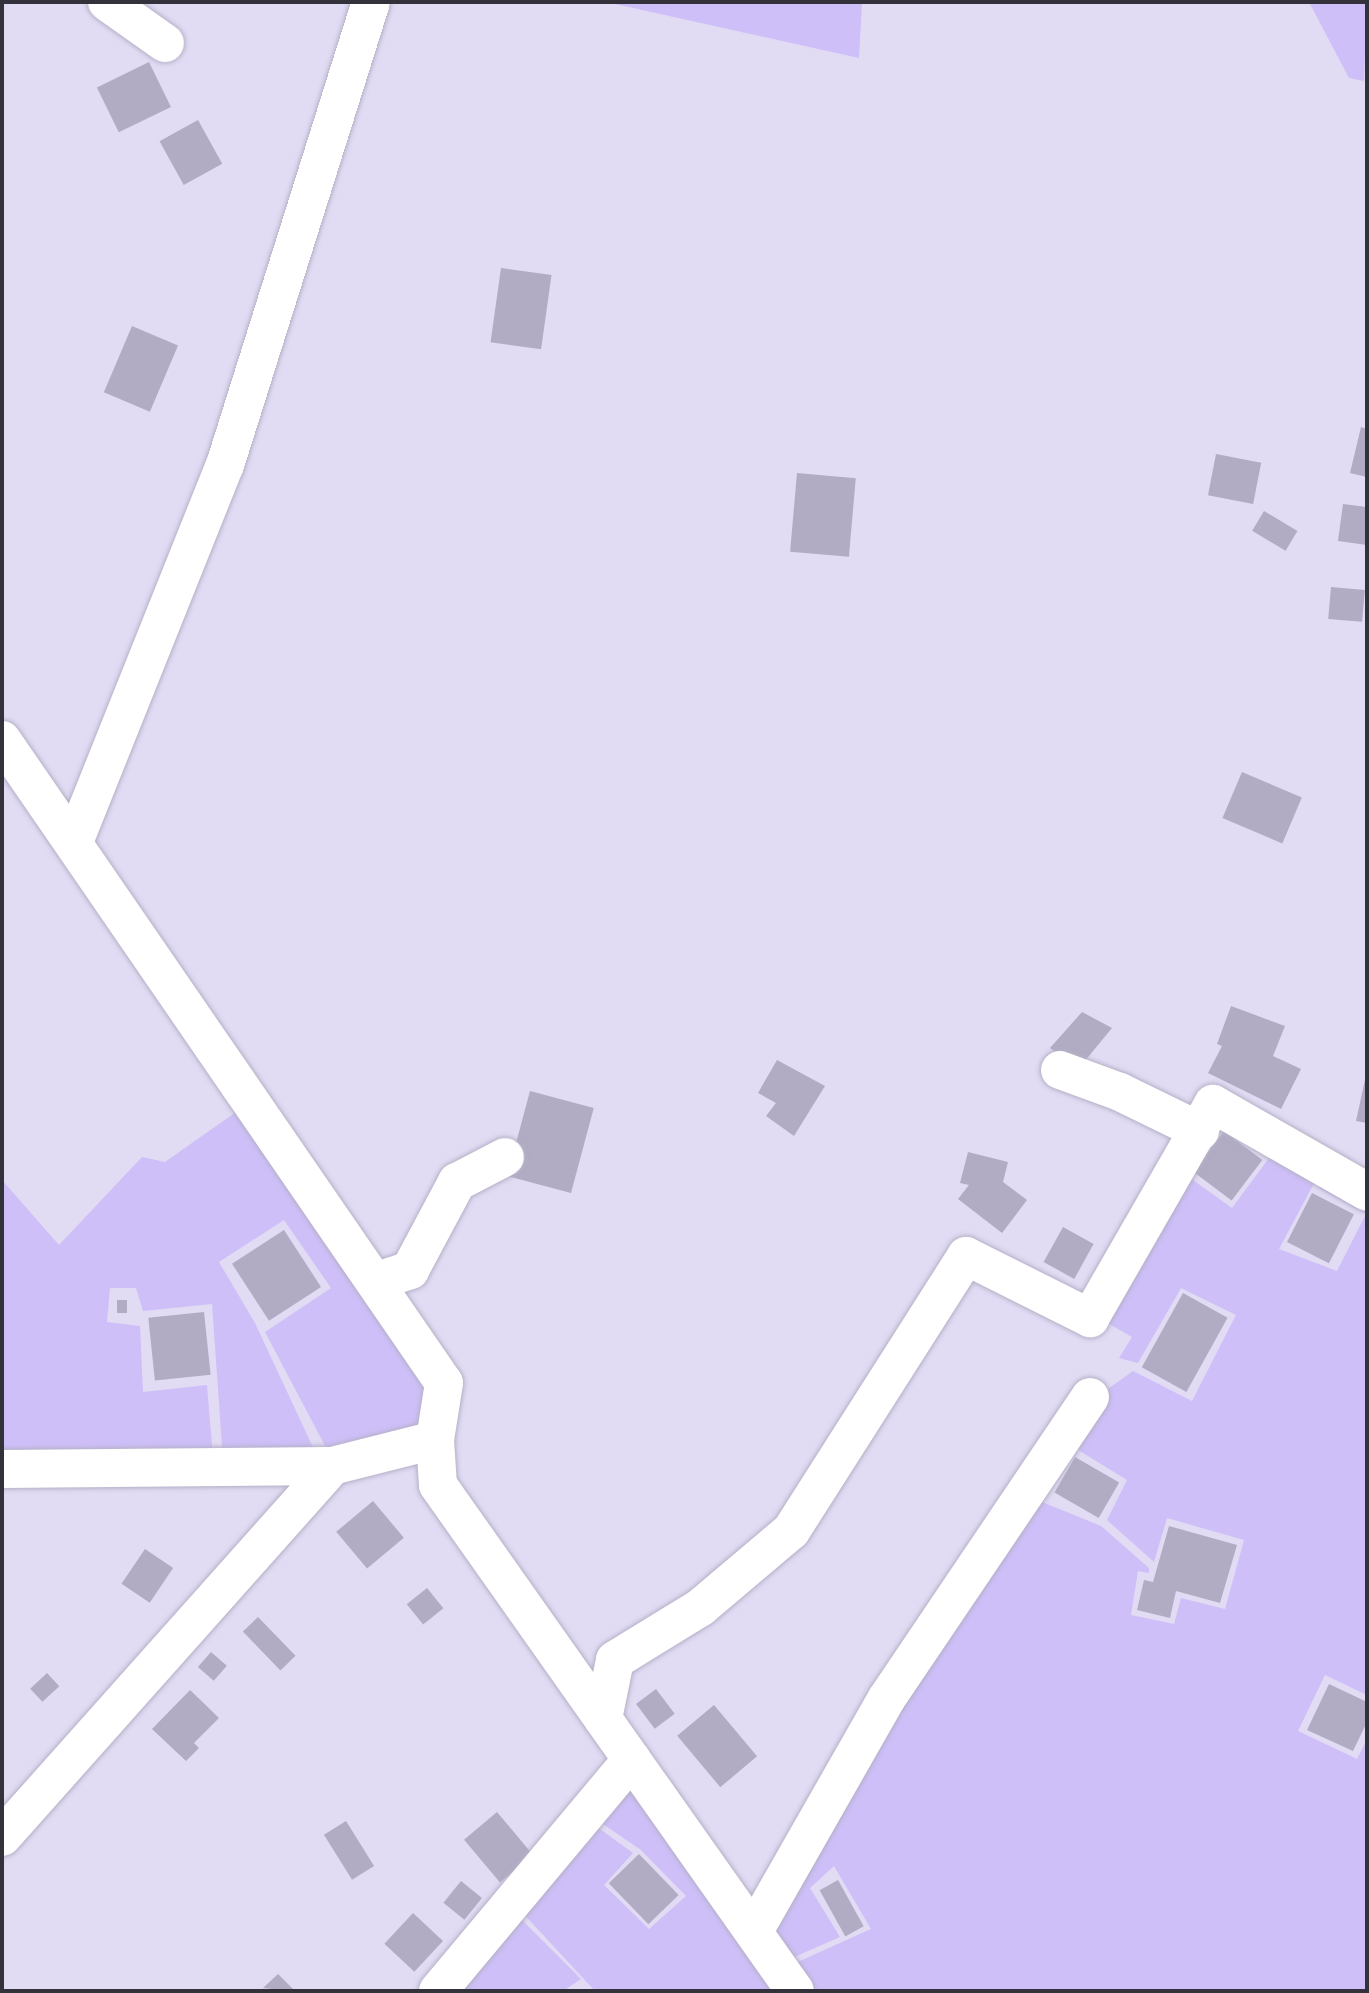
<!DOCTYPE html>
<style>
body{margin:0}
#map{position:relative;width:1369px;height:1993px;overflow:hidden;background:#e1dbf3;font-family:Merriweather,serif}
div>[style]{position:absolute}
.green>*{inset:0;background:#cebff8}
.building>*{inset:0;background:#b1abc3;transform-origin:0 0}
.roads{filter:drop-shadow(0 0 2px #b5b0c7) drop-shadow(0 0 2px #b5b0c7)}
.minor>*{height:38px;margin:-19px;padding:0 19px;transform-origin:19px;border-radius:19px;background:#fff}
span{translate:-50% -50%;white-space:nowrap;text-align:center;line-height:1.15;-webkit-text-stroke:7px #e1dbf3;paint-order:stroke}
.frame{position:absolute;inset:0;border:4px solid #33313a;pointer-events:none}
</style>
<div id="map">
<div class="green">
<i style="clip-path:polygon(606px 2px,862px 2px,859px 58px)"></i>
<i style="clip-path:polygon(1309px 2px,1367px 2px,1364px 81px,1349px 78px)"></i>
<i style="clip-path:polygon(246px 1105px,436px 1388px,427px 1436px,332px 1459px,265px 1332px,331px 1288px,284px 1220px,219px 1262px,255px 1323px,317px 1456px,223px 1460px,212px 1304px,143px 1311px,136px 1288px,110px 1288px,107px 1322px,140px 1326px,143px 1392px,207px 1385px,213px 1457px,2px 1461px,2px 1180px,59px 1245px,142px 1157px,165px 1162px)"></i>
<i style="clip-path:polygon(1272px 1154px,1319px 1174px,1279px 1249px,1337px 1271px,1366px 1214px,1319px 1188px,1328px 1176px,1367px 1199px,1367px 1695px,1325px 1675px,1298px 1731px,1357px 1759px,1367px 1739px,1367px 1991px,811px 1991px,791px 1965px,871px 1929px,834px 1866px,810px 1888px,840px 1937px,792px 1958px,766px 1926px,1025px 1495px,1101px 1526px,1149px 1568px,1149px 1573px,1138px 1571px,1131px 1615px,1174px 1624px,1181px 1598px,1225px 1609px,1244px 1540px,1167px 1518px,1154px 1562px,1107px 1520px,1127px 1480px,1075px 1448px,1105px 1391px,1133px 1371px,1192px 1401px,1236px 1315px,1181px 1288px,1138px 1363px,1119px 1358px,1132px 1337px,1099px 1318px,1186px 1175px,1232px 1208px)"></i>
<i style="clip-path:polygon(630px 1780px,785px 1991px,595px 1991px,519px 1909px,593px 1824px,633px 1853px,604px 1885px,649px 1929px,686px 1896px,641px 1850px,597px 1820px)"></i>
<i style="clip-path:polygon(515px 1913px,581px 1979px,563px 1991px,450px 1991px)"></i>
</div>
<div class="building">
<i style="left:149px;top:62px;width:50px;height:58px;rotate:64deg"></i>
<i style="left:198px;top:120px;width:50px;height:44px;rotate:61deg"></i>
<i style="left:501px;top:268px;width:51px;height:75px;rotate:8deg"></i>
<i style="left:132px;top:326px;width:50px;height:72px;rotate:23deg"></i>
<i style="clip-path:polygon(1361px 427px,1367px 429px,1367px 477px,1350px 473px)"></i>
<i style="left:1216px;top:454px;width:46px;height:42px;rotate:11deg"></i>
<i style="left:797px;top:473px;width:59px;height:79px;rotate:5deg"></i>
<i style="clip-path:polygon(1343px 504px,1367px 507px,1367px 545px,1338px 541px)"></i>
<i style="left:1264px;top:511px;width:39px;height:23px;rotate:31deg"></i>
<i style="left:1331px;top:587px;width:34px;height:32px;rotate:5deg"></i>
<i style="left:1242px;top:772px;width:65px;height:50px;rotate:23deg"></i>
<i style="clip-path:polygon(1231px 1006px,1285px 1026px,1273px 1056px,1301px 1069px,1281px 1109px,1208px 1073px,1222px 1046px,1217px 1044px)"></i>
<i style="clip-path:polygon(1082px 1012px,1112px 1028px,1079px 1068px,1050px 1048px)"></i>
<i style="clip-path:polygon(777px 1060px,825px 1086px,794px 1136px,766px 1116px,776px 1103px,758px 1093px)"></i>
<i style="clip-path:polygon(1366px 1075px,1367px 1075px,1367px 1123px,1356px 1121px)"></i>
<i style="left:530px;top:1091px;width:66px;height:88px;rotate:15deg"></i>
<i style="left:1224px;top:1131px;width:48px;height:51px;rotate:37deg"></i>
<i style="clip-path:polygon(968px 1152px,1008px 1162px,1003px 1182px,1027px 1200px,1002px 1233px,958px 1199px,969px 1185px,960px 1183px)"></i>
<i style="left:1312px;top:1193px;width:47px;height:55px;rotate:27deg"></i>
<i style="left:1063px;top:1227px;width:35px;height:40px;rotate:29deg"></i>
<i style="left:284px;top:1230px;width:68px;height:62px;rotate:57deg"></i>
<i style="left:1183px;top:1293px;width:51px;height:85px;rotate:29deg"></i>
<i style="left:117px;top:1300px;width:10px;height:13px"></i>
<i style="left:204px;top:1312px;width:63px;height:56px;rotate:84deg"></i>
<i style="left:1075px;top:1457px;width:51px;height:41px;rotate:30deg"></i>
<i style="left:373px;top:1501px;width:48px;height:48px;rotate:50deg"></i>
<i style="clip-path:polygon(1169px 1526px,1237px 1545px,1220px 1603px,1176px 1591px,1170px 1618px,1137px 1610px,1144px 1580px,1153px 1582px)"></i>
<i style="left:145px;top:1549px;width:34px;height:42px;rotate:34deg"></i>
<i style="left:427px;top:1588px;width:26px;height:26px;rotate:51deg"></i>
<i style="left:258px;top:1617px;width:54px;height:21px;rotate:46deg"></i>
<i style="left:211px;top:1652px;width:21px;height:20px;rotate:41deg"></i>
<i style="left:47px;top:1673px;width:18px;height:23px;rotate:47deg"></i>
<i style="clip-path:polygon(1329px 1684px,1367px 1702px,1367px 1722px,1353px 1751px,1307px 1730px)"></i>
<i style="left:656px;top:1689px;width:31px;height:25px;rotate:53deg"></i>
<i style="clip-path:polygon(190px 1690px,219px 1718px,194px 1743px,199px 1748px,186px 1761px,152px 1729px)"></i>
<i style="left:714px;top:1705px;width:67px;height:48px;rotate:50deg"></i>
<i style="left:497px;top:1812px;width:56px;height:43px;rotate:50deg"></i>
<i style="left:346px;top:1821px;width:53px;height:26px;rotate:58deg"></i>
<i style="left:639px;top:1854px;width:57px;height:42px;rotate:46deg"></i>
<i style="left:838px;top:1880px;width:53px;height:21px;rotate:61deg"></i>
<i style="left:461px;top:1881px;width:27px;height:28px;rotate:39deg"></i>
<i style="left:413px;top:1913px;width:41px;height:42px;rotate:43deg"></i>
<i style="clip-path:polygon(278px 1974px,293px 1989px,291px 1991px,263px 1988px)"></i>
</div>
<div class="roads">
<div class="minor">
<i style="left:107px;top:2px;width:71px;rotate:35.3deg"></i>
<i style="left:2px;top:740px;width:780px;rotate:55.5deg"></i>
<i style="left:444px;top:1383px;width:58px;rotate:99deg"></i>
<i style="left:435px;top:1440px;width:45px;rotate:86.2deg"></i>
<i style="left:438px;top:1485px;width:619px;rotate:54.8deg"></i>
<i style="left:74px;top:842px;width:406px;rotate:-68.2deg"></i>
<i style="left:225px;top:465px;width:485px;rotate:-72.5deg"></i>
<i style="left:1060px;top:1070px;width:64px;rotate:20.1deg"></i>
<i style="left:1120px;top:1092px;width:89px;rotate:26deg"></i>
<i style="left:377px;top:1281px;width:35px;rotate:-18deg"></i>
<i style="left:410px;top:1270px;width:100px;rotate:-61.9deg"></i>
<i style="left:457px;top:1182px;width:54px;rotate:-27.5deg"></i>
<i style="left:2px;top:1469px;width:330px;rotate:-0.5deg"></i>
<i style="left:603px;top:1719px;width:60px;rotate:-78.5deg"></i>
<i style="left:615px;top:1660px;width:101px;rotate:-31.6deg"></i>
<i style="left:701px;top:1607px;width:118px;rotate:-40.2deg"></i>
<i style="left:791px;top:1531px;width:326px;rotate:-57.5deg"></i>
<i style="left:966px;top:1256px;width:139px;rotate:26.6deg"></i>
<i style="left:1090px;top:1318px;width:247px;rotate:-60.1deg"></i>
<i style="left:1213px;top:1104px;width:177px;rotate:29.7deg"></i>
<i style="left:2px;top:1837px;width:497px;rotate:-48.3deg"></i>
<i style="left:332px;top:1466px;width:106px;rotate:-14.2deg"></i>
<i style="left:754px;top:1931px;width:268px;rotate:-60.3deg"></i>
<i style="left:887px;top:1698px;width:363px;rotate:-56deg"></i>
<i style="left:438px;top:1991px;width:302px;rotate:-50.1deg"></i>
</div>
</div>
<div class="frame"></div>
</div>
